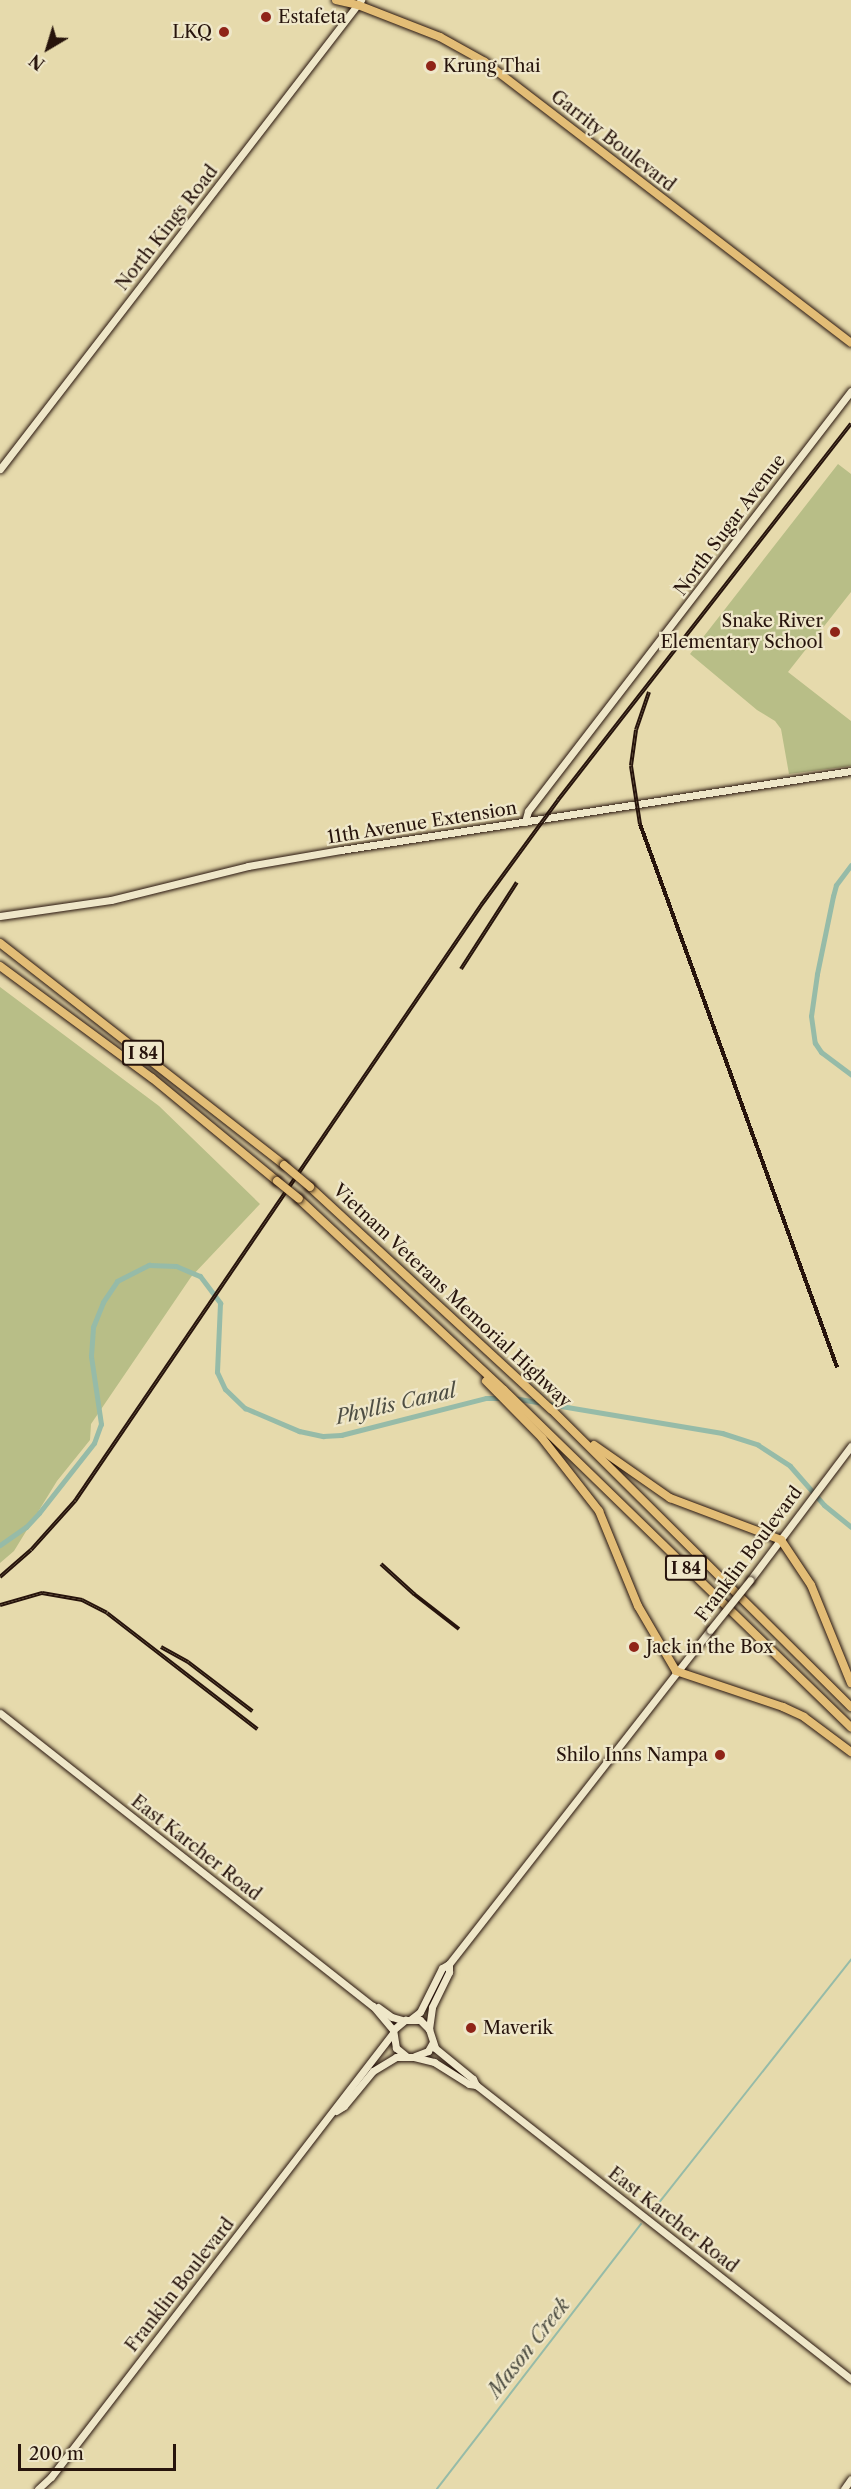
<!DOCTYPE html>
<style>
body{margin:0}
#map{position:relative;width:851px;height:2489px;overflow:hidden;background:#e6daac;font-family:"Libre Caslon Text",serif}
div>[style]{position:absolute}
.green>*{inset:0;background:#b8be87}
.stream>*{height:1.5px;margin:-0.75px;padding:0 0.75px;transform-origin:0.75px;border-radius:0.75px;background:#96bba8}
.canal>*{height:5px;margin:-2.5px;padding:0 2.5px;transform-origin:2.5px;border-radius:2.5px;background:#96bba8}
.roads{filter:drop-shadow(0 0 2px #27140c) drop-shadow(0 0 2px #27140c)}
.secondary>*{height:7px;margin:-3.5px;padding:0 3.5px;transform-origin:3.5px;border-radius:3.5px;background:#efe7c9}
.primary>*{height:8px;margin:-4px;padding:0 4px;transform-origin:4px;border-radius:4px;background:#e3bd76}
.highway>*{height:8px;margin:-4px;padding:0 4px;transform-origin:4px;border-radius:4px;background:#e3bd76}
.rail>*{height:4px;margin-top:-2px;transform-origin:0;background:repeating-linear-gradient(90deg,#efe7c9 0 4.5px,#27140c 0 9px);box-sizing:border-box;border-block:2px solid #27140c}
.bridges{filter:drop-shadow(0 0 2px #27140c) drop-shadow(0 0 2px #27140c)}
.secondary-bridge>*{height:7px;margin:-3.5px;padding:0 3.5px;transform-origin:3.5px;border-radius:3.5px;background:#efe7c9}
.highway-bridge>*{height:8px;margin:-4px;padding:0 4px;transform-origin:4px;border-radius:4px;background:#e3bd76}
.dots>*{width:16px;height:16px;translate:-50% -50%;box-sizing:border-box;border:3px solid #efe7c9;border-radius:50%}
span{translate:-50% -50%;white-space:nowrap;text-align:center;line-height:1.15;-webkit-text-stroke:4.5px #efe7c9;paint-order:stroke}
.shield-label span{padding:2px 4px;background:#efe7c9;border:2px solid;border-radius:4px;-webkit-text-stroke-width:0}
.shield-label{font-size:16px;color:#27140c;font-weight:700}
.poi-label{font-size:18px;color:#27140c}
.left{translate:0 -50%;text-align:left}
.right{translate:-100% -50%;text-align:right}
.street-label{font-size:18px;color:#27140c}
.water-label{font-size:20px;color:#4e4e43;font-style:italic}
.north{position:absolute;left:18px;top:18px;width:60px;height:60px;-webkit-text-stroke:4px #efe7c9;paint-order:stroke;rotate:218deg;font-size:16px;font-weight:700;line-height:24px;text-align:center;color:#27140c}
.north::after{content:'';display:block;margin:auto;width:21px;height:27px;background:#27140c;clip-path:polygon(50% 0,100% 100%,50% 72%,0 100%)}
.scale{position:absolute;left:18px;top:2444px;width:158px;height:27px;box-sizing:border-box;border:3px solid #27140c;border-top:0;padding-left:8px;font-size:18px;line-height:21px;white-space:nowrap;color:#27140c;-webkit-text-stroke:4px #efe7c9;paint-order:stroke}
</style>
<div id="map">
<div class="green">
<i style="clip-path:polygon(838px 464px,851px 474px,851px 592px,788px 672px,851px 721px,851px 766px,789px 774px,781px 729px,775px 721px,757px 710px,690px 654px)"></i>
<i style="clip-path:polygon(0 987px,159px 1106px,260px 1204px,191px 1277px,91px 1424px,90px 1440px,57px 1481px,14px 1551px,0 1563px)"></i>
</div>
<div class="stream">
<i style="left:651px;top:2213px;width:323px;rotate:-51.7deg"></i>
<i style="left:437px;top:2489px;width:334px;rotate:-52.4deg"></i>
</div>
<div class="canal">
<i style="left:851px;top:865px;width:25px;rotate:127deg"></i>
<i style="left:836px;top:885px;width:11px;rotate:105deg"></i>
<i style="left:833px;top:896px;width:80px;rotate:101.6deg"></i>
<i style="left:817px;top:974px;width:42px;rotate:98.1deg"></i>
<i style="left:811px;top:1016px;width:27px;rotate:82deg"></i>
<i style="left:815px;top:1043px;width:11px;rotate:56deg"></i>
<i style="left:821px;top:1052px;width:38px;rotate:37deg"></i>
<i style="left:513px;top:1398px;width:212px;rotate:9.5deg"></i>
<i style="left:722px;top:1433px;width:38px;rotate:18deg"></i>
<i style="left:758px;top:1445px;width:38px;rotate:33deg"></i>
<i style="left:790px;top:1466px;width:52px;rotate:48.9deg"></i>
<i style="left:824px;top:1505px;width:35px;rotate:39deg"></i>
<i style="left:0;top:1545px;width:32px;rotate:-35deg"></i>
<i style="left:26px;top:1527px;width:19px;rotate:-47deg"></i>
<i style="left:39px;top:1513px;width:89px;rotate:-51.8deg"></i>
<i style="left:94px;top:1443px;width:20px;rotate:-70deg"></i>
<i style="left:101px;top:1424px;width:69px;rotate:-98.4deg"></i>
<i style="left:91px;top:1356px;width:29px;rotate:-86deg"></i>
<i style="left:93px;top:1327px;width:27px;rotate:-68deg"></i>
<i style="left:103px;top:1302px;width:25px;rotate:-56deg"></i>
<i style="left:117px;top:1281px;width:36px;rotate:-27deg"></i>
<i style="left:149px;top:1265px;width:27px;rotate:2deg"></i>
<i style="left:176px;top:1266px;width:26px;rotate:23deg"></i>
<i style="left:200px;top:1276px;width:34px;rotate:53deg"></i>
<i style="left:220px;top:1303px;width:69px;rotate:92.5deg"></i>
<i style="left:217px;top:1372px;width:19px;rotate:65deg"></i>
<i style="left:225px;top:1389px;width:28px;rotate:44deg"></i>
<i style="left:245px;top:1408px;width:59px;rotate:23.1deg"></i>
<i style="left:299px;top:1431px;width:25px;rotate:12deg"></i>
<i style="left:323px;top:1436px;width:18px;rotate:-3deg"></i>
<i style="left:341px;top:1435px;width:150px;rotate:-14.3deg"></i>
<i style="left:486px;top:1398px;width:18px"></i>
</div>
<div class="roads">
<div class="secondary">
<i style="left:0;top:469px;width:592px;rotate:-52.41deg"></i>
<i style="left:525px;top:822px;width:11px;rotate:-75deg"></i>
<i style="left:528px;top:811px;width:530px;rotate:-52.44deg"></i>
<i style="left:0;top:916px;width:112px;rotate:-8.2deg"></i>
<i style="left:111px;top:900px;width:141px;rotate:-13.9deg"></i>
<i style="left:248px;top:866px;width:94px;rotate:-9.8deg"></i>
<i style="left:341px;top:850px;width:516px;rotate:-8.81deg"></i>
<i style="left:750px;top:1580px;width:168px;rotate:-53deg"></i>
<i style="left:0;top:1713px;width:474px;rotate:38.2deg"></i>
<i style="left:373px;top:2006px;width:31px;rotate:50deg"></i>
<i style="left:378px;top:2007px;width:17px;rotate:36deg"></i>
<i style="left:392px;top:2017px;width:10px;rotate:17deg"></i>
<i style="left:411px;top:2019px;width:11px;rotate:-38deg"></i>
<i style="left:420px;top:2012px;width:49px;rotate:-63.4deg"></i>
<i style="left:442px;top:1968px;width:8px;rotate:-30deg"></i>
<i style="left:449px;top:1964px;width:424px;rotate:-52deg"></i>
<i style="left:429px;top:2029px;width:22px;rotate:-82deg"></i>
<i style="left:432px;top:2007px;width:39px;rotate:-64deg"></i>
<i style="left:449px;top:1972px;width:8px;rotate:-90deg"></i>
<i style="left:406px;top:2056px;width:13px;rotate:-141deg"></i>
<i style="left:396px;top:2048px;width:18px;rotate:-99deg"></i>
<i style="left:393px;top:2030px;width:16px;rotate:-40deg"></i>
<i style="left:405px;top:2020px;width:15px"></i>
<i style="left:420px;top:2020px;width:13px;rotate:45deg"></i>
<i style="left:429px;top:2029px;width:20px;rotate:72deg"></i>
<i style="left:435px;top:2048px;width:49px;rotate:39.2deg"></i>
<i style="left:473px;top:2079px;width:7px;rotate:63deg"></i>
<i style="left:476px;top:2085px;width:477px;rotate:38.1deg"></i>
<i style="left:415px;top:2056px;width:14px;rotate:-21deg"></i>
<i style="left:428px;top:2051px;width:10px;rotate:-61deg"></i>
<i style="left:336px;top:2111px;width:9px;rotate:-32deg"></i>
<i style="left:344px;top:2106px;width:45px;rotate:-50.4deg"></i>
<i style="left:373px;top:2071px;width:27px;rotate:-31deg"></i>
<i style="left:396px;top:2057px;width:18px"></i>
<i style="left:414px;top:2057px;width:21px;rotate:14deg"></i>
<i style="left:434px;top:2062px;width:41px;rotate:32.2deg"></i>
<i style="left:469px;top:2084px;width:7px;rotate:8deg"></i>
<i style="left:38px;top:2489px;width:18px;rotate:-43deg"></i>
<i style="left:51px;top:2477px;width:559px;rotate:-52.41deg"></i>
<i style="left:844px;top:2489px;width:12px;rotate:-55deg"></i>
</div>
<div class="primary">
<i style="left:336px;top:0;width:23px;rotate:13deg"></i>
<i style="left:358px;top:5px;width:88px;rotate:21.3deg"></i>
<i style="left:440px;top:37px;width:51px;rotate:29.1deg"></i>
<i style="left:485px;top:62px;width:461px;rotate:37.5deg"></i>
</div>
<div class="highway">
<i style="left:0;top:943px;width:360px;rotate:38deg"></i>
<i style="left:0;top:966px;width:189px;rotate:36.4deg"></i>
<i style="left:152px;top:1078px;width:162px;rotate:39.5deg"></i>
<i style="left:310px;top:1187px;width:328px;rotate:42.7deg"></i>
<i style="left:551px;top:1409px;width:423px;rotate:44.8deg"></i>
<i style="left:299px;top:1199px;width:280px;rotate:43deg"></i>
<i style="left:504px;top:1390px;width:484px;rotate:44.2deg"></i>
<i style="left:486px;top:1381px;width:80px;rotate:45.5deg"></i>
<i style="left:542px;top:1438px;width:93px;rotate:52deg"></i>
<i style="left:599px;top:1511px;width:103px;rotate:67.7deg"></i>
<i style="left:638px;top:1606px;width:75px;rotate:59.7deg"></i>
<i style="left:676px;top:1671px;width:113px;rotate:18.6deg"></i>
<i style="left:783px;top:1707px;width:23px;rotate:25deg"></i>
<i style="left:804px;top:1717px;width:59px;rotate:36.7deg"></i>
<i style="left:594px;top:1445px;width:93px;rotate:34.9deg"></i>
<i style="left:670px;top:1498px;width:119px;rotate:20.7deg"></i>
<i style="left:781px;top:1540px;width:54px;rotate:56.3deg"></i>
<i style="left:811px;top:1585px;width:106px;rotate:67.8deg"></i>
</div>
</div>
<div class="rail">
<i style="left:649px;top:692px;width:40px;rotate:108.9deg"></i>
<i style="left:636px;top:730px;width:36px;rotate:98deg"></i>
<i style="left:631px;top:766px;width:59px;rotate:81.2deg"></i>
<i style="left:640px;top:824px;width:578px;rotate:70.06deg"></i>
<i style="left:461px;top:969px;width:103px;rotate:-57.2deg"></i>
<i style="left:381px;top:1564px;width:45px;rotate:42.3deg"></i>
<i style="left:414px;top:1594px;width:57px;rotate:37.9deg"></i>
<i style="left:0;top:1577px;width:41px;rotate:-41.1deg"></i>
<i style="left:31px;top:1550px;width:66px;rotate:-48.1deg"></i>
<i style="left:75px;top:1501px;width:723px;rotate:-55.72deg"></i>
<i style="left:482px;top:904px;width:129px;rotate:-53.8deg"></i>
<i style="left:558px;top:800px;width:477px;rotate:-52.1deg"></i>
<i style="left:0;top:1605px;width:44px;rotate:-15.9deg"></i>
<i style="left:42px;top:1593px;width:41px;rotate:9.9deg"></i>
<i style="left:82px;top:1600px;width:28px;rotate:27deg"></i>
<i style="left:107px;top:1613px;width:190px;rotate:37.7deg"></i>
<i style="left:161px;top:1647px;width:31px;rotate:29deg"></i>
<i style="left:188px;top:1662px;width:81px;rotate:37.4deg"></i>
</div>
<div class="bridges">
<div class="secondary-bridge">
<i style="left:710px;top:1630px;width:64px;rotate:-51.3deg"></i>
</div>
<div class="highway-bridge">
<i style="left:284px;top:1165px;width:34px;rotate:40deg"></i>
<i style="left:277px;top:1181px;width:28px;rotate:39deg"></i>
</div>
</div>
<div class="dots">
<i style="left:266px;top:17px;background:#8f2418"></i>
<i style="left:224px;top:32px;background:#8f2418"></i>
<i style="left:431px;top:66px;background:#8f2418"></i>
<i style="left:835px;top:632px;background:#8f2418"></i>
<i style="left:634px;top:1647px;background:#8f2418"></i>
<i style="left:720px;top:1755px;background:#8f2418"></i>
<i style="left:471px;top:2028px;background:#8f2418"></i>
</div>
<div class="shield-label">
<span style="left:143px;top:1053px">I 84</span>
<span style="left:686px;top:1568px">I 84</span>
</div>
<div class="poi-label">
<span class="left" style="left:278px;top:17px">Estafeta</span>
<span class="right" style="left:212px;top:32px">LKQ</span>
<span class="left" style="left:443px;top:66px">Krung Thai</span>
<span class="right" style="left:823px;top:632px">Snake River<br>Elementary School</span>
<span class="left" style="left:646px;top:1647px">Jack in the Box</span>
<span class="right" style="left:708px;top:1755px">Shilo Inns Nampa</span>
<span class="left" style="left:483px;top:2028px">Maverik</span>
</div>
<div class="street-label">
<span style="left:613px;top:141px;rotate:38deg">Garrity Boulevard</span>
<span style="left:167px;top:228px;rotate:-52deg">North Kings Road</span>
<span style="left:730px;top:525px;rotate:-53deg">North Sugar Avenue</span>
<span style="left:422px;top:823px;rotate:-9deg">11th Avenue Extension</span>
<span style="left:452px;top:1296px;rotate:43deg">Vietnam Veterans Memorial Highway</span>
<span style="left:749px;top:1554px;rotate:-53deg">Franklin Boulevard</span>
<span style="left:196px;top:1848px;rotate:38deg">East Karcher Road</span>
<span style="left:673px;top:2220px;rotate:38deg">East Karcher Road</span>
<span style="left:180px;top:2285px;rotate:-52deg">Franklin Boulevard</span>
</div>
<div class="water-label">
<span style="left:396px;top:1404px;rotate:-13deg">Phyllis Canal</span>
<span style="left:529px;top:2348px;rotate:-52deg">Mason Creek</span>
</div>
<div class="north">N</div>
<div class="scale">200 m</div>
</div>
